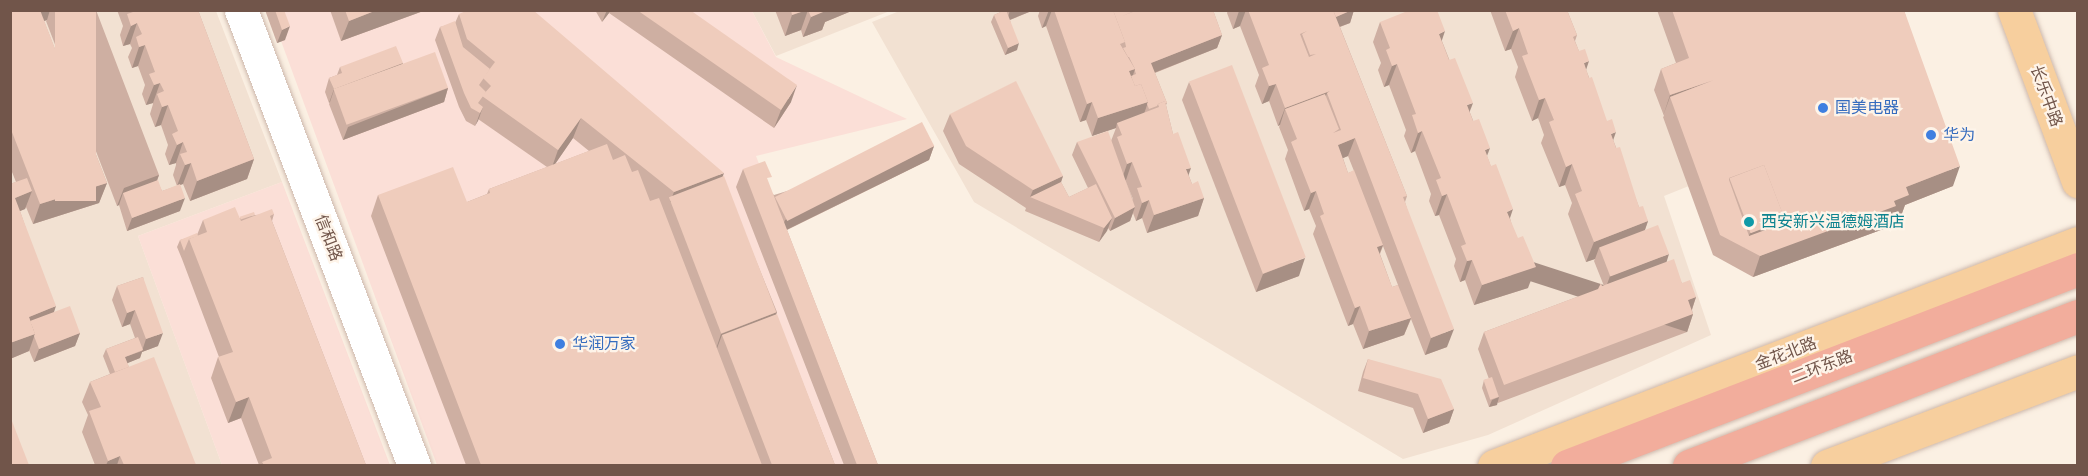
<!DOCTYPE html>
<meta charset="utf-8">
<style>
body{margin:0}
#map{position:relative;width:2088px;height:476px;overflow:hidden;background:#fbf0e3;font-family:Montserrat,"Noto Sans SC",sans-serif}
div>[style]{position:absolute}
.residential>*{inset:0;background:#f2e1d2}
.commercial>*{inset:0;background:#fbdfd7}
.roads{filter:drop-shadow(0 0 2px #ceb9ad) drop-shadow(0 0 2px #ceb9ad)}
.minor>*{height:33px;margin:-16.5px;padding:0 16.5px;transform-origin:16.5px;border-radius:16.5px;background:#fff}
.major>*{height:33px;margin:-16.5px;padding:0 16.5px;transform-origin:16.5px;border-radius:16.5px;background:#f7cf9e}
.highway>*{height:33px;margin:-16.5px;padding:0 16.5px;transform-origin:16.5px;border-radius:16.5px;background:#f2ad9c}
.wall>*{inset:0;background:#ceafa2}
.shaded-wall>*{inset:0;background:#a78f84;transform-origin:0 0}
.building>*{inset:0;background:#efccbc;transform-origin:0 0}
.dots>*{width:16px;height:16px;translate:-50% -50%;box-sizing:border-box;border:3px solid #fef4e9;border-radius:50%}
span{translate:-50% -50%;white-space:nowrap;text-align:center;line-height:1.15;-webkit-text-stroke:4.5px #fef4e9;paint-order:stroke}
.street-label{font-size:16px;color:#71554a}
.shop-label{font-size:16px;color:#366cbe}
.left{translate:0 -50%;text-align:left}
.culture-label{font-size:16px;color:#0d838f}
.frame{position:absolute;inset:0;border:12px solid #71554a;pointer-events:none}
</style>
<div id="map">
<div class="residential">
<i style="clip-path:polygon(902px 10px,1712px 11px,1766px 155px,1664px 196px,1711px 335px,1488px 435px,1403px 459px,974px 202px,872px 22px)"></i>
<i style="clip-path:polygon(10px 11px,216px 11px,282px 182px,138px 236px,222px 465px,11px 465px)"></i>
<i style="clip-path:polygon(752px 11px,890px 11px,776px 56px)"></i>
</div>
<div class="commercial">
<i style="clip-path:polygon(270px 11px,752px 11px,776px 57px,907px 119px,756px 156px,876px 465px,437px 465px)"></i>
<i style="clip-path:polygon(282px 182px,390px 465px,222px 465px,138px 236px)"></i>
</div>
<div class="roads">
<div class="minor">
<i style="left:241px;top:10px;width:488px;rotate:69.2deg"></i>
</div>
<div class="major">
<i style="left:2014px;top:10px;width:183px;rotate:69.5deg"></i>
<i style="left:1494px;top:466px;width:625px;rotate:-20.9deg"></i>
<i style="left:1827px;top:466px;width:268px;rotate:-20.7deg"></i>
</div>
<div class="highway">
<i style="left:1567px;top:466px;width:548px;rotate:-21.08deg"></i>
<i style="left:1689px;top:466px;width:417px;rotate:-21.1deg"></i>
</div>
</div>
<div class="wall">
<i style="clip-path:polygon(10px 10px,96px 10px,159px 175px,157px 181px,162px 191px,177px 186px,173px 175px,176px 165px,176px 163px,169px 165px,165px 154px,168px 145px,161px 125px,155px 127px,150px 114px,153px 104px,153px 103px,146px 105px,142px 94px,145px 85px,138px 66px,132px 68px,128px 57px,132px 48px,130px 44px,123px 46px,120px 35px,123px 26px,117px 10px,198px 10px,254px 159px,247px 179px,190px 201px,183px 184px,180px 185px,180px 211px,127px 231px,119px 205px,117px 206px,46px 21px,47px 20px,44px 21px,107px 183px,99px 203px,33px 224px,26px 207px,25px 209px,20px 211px,54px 312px,80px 333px,75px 346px,34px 362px,29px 350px,29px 351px,10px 359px,10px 184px,16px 182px,10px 167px)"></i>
<i style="clip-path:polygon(265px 10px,284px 10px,285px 40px,277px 43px)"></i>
<i style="clip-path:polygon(330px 10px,426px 10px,341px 41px)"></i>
<i style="clip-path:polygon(595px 10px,690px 10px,791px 102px,774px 128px,609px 13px,602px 22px)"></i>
<i style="clip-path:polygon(775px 10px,854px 10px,825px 22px,822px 30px,803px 37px,801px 30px,785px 36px)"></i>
<i style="clip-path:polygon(1003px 10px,1034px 10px,1010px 20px,1017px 50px,1005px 55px,991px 22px,994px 15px,1003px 11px)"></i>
<i style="clip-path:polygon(evenodd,1040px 10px,1213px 10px,1222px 35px,1217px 48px,1155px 73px,1167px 103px,1166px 105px,1173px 134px,1192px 184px,1204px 198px,1198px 216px,1147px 233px,1142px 218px,1136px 221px,1133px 213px,1130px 221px,1110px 231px,1108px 228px,1099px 242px,1025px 211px,1026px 208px,959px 164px,943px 131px,950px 114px,1063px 176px,1061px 182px,1069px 197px,1088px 188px,1072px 155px,1077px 142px,1111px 141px,1116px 128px,1092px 136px,1086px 120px,1080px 122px,1046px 26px,1042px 28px,1038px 16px,1040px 10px,1125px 180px,1133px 199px,1133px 200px,1125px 180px)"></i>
<i style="clip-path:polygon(evenodd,1228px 10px,1354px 10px,1350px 23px,1340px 27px,1407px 196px,1405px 202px,1447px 347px,1425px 355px,1411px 319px,1404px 335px,1363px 349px,1353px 324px,1348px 326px,1313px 234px,1316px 226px,1309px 209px,1304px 211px,1285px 159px,1288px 150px,1279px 127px,1280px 125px,1278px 126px,1269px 101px,1262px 104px,1255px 86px,1259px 75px,1240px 26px,1233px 29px,1227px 13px,1228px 10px,1348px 156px,1354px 171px,1348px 173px,1343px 158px,1348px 156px,1228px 10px,1383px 246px,1398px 285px,1392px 287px,1380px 254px,1383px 246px)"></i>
<i style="clip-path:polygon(1490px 10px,1567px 10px,1577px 35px,1575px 41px,1639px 207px,1648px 221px,1645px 230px,1666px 262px,1682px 283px,1696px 297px,1692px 310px,1693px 314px,1687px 332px,1498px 403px,1497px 402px,1497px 405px,1489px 407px,1482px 388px,1484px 380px,1489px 379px,1478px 349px,1484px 332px,1598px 289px,1604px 286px,1594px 261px,1595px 259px,1586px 262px,1568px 214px,1572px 203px,1565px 185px,1559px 187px,1541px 143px,1544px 135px,1538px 118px,1532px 121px,1515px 77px,1518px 67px,1511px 49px,1505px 51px)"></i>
<i style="clip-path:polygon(1657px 10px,1904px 10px,1953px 186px,1905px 205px,1901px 216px,1892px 219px,1889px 227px,1753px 277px,1713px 255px,1663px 117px,1664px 116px,1654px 90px,1661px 69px,1676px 63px)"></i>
<i style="clip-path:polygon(evenodd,459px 14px,722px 177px,777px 312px,776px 314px,835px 465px,466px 465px,371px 216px,378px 195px,467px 202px,487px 194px,489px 189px,547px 167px,478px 119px,475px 126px,466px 121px,459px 107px,435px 40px,440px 27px,455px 23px,459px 14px,573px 138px,589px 151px,555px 164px,573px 138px)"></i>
<i style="clip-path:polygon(1380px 22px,1442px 41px,1487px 156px,1510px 218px,1528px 288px,1474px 305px,1465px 280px,1460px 282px,1454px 266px,1456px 259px,1439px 215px,1435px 216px,1429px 201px,1431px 194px,1415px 151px,1411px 153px,1404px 136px,1406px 130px,1389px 85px,1384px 87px,1378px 70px,1381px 63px,1373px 42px)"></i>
<i style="clip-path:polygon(403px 63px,402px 64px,448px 88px,444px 102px,343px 140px,329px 104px,330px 102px,329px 103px,325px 92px,329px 78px,337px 75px,340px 67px)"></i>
<i style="clip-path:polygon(1189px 82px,1299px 276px,1256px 292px,1182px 100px)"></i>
<i style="clip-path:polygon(934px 146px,929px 160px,787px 230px,878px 465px,844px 465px,736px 187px,743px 169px,774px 195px)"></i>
<i style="clip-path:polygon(274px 214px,272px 221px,366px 465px,259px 465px,241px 418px,228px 423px,211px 378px,218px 357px,219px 357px,182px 259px,182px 258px,182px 259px,177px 247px,180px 240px,197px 235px,203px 220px,240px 218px,255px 215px)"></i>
<i style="clip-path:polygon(143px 277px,158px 346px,142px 352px,140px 358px,127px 363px,129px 367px,196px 465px,95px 465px,82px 432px,88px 415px,82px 402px,90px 382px,110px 374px,103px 356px,106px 349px,135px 338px,130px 324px,122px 327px,112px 300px,117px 286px)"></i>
<i style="clip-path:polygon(1368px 359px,1454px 409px,1449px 423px,1423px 433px,1413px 408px,1358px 391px,1363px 372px)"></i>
</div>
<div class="shaded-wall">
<i style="clip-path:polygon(40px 10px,50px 10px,47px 20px,32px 25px)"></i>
<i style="clip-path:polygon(377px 10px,426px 10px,341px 41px,349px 21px)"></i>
<i style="clip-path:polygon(607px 10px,610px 10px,609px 13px,602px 22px)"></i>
<i style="clip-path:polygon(808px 10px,801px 30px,785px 36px,792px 15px)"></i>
<i style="clip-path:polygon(824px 10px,854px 10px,825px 22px,822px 30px,803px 37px,811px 17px)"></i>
<i style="clip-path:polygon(1010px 10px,1034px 10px,1007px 21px)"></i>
<i style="clip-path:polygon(1049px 10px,1052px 10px,1046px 26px,1042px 28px)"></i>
<i style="clip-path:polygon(1242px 10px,1246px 10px,1240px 26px,1233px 29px,1239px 11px)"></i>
<i style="clip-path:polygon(1352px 10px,1354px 10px,1350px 23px,1328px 31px,1333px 18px)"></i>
<i style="clip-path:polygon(137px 23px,130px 44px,123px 46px,131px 26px)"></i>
<i style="clip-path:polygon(290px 26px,285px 40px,277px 43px,282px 30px)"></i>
<i style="clip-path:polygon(1519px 28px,1511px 49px,1505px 51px,1513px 31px)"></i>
<i style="clip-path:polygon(1445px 31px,1438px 52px,1439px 34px)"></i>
<i style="clip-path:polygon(1222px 35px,1217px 48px,1146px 76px,1151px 63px)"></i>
<i style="clip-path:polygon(1019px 43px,1017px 50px,1005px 55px,1008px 48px)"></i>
<i style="clip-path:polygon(145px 45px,138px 66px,132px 68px,139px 47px)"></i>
<i style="clip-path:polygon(1589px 61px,1582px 82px,1584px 63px)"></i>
<i style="clip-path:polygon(403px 63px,398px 76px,334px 90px,330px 102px,329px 103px,334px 89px)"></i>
<i style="clip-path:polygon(1397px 64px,1389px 85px,1384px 87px,1392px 66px)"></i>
<i style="clip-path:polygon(1135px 69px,1131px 81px,1129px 71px)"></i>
<i style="clip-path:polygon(1714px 80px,1670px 97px,1663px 116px,1670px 95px)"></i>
<i style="clip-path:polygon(160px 83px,153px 103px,146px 105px,154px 85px)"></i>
<i style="clip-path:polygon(1276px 84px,1269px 101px,1262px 104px,1269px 86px)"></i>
<i style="clip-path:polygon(797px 85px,791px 102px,774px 128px,781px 110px)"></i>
<i style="clip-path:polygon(448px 88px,444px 102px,343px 140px,348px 127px)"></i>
<i style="clip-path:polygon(1330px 91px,1327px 93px,1321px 110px,1285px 109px,1280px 125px,1278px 126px,1285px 108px)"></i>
<i style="clip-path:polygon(1545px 98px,1538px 118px,1532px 121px,1539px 100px)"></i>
<i style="clip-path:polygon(1092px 102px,1086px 120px,1080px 122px,1087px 104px)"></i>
<i style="clip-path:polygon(1148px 102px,1142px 120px,1117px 123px,1116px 128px,1092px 136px,1098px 118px)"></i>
<i style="clip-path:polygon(1473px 103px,1465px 124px,1467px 105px)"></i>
<i style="clip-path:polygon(168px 105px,161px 125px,155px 127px,162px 107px)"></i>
<i style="clip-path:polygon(483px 107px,478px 121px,475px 126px,480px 113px)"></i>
<i style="clip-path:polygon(581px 118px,573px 138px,551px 170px,558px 150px)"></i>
<i style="clip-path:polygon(1422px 131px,1415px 151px,1411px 153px,1418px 133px)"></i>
<i style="clip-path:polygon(1616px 132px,1609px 152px,1611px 134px)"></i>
<i style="clip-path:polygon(1355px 138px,1348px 156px,1331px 163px,1338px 145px)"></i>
<i style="clip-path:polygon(183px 142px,176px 163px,169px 165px,177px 145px)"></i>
<i style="clip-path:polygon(934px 146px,929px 160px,780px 233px,785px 220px)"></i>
<i style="clip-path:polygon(1490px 148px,1482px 169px,1485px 150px)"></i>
<i style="clip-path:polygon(254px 159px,247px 179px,190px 201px,197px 181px)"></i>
<i style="clip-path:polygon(1132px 162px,1126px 180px,1121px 182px,1127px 164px)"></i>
<i style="clip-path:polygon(191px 163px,183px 184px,177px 186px,185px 165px)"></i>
<i style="clip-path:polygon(1572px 164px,1565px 185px,1559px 187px,1566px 167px)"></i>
<i style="clip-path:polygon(1960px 166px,1953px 186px,1905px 205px,1901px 216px,1892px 219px,1889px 227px,1753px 277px,1760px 256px,1894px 201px,1906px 187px)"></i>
<i style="clip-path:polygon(1191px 168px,1185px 185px,1186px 169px)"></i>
<i style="clip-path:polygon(724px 173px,717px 193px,670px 202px,674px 192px)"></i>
<i style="clip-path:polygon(159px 175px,152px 193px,123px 193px,119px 205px,117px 206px,124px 188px)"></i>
<i style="clip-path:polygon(1063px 176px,1057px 194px,1030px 197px,1033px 190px)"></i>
<i style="clip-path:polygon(107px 183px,99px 203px,33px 224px,40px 204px)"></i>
<i style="clip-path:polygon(32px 191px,25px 209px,10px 215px,15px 198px)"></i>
<i style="clip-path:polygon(1316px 191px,1309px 209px,1304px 211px,1311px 193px)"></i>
<i style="clip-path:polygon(1447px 194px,1439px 215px,1435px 216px,1442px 196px)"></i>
<i style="clip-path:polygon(185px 198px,180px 211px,127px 231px,132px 218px)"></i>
<i style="clip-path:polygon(1204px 198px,1198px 216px,1147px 233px,1154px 215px)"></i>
<i style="clip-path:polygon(1149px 200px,1142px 218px,1136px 221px,1142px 203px)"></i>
<i style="clip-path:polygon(1135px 207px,1130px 221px,1110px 231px,1115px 218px)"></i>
<i style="clip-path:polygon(1513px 209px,1506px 230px,1507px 212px)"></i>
<i style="clip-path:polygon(1112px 218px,1107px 231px,1099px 242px,1104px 228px)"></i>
<i style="clip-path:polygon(1785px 220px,1777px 243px,1744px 248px,1750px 233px)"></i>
<i style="clip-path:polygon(1648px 221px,1641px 241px,1599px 248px,1595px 259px,1586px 262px,1594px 242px)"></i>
<i style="clip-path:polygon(1383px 245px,1376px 262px,1377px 247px)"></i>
<i style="clip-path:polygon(1669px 254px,1665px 267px,1605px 290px,1610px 276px)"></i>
<i style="clip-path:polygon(1305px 258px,1299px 276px,1256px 292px,1263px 274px)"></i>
<i style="clip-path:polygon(1472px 260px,1465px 280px,1460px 282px,1467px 261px)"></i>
<i style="clip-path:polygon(1536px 267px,1528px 288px,1474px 305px,1482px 285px)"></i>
<i style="clip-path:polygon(1696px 297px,1690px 315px,1688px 300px)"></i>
<i style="clip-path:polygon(56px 306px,50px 324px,32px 331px,29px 317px)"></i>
<i style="clip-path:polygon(1360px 306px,1353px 324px,1348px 326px,1355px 308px)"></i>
<i style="clip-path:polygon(135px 310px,130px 324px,122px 327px,127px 313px)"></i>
<i style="clip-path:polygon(777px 312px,770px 330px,722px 335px,716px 351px,715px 352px,721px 334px)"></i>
<i style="left:1693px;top:314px;width:19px;height:202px;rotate:108deg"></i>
<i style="clip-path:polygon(1411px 318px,1404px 335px,1363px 349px,1369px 331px)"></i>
<i style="clip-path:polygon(1454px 329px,1447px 347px,1425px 355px,1431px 338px)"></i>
<i style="clip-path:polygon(80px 333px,75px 346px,34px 362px,39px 349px)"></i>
<i style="clip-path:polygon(163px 333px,158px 346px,142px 352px,140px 358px,123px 365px,125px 357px,142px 351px,146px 339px)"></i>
<i style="clip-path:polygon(35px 334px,29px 351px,10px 359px,10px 343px)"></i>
<i style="clip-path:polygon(249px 397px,241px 418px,228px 423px,236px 402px)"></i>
<i style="clip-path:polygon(1499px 397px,1497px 405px,1489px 407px,1492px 400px)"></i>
<i style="clip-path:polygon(1454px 409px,1449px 423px,1423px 433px,1428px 419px)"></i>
<i style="clip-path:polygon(120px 456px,117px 465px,106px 465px,108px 461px)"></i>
</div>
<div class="building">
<i style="clip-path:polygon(10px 10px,40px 10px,107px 183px,40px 204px,10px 127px)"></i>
<i style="left:55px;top:10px;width:41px;height:191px"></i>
<i style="clip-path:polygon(133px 10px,198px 10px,254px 159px,197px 181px,191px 163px,185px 165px,180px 154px,187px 152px,183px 142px,177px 145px,172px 134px,178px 131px,168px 105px,162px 107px,157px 94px,164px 91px,160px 83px,154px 85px,149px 74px,155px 72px,145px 45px,139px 47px,136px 37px,142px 34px,137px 23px,131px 26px,127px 14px,133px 12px)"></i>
<i style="clip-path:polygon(275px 10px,284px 10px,290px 26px,282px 30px)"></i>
<i style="clip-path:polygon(345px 10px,377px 10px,349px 21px)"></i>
<i style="clip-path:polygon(468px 10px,533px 10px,724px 173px,674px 192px,581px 118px,558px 150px,482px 96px,491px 86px,483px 78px,495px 62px,467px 39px,459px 14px)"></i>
<i style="clip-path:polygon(637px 10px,690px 10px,797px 85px,781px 110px)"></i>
<i style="clip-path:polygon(791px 10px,806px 10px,792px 15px)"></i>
<i style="clip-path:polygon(808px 10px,828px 10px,811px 17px)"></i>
<i style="clip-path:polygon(1005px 10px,1006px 10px,1019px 43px,1008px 48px,994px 15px)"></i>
<i style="clip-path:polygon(1054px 10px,1113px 10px,1125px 42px,1120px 44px,1135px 69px,1129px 71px,1135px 86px,1141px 84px,1148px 102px,1098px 118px,1092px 102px,1087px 104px)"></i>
<i style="clip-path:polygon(1113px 10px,1137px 10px,1122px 16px,1138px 10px,1213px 10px,1222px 35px,1151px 63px,1167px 103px,1165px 103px,1165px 101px,1158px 104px,1157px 106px,1149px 109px,1147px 104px,1148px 102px,1141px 84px,1135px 86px,1131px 76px,1136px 74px,1135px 71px,1135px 69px,1129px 57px,1128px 57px,1123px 48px,1126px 47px,1125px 42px)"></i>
<i style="clip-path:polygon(evenodd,1248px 10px,1333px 10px,1407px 196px,1403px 197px,1454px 329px,1431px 338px,1355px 138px,1338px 145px,1348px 173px,1354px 170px,1383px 245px,1377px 247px,1392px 287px,1398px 285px,1411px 318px,1369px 331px,1360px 306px,1355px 308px,1320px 216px,1324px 214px,1316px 191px,1311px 193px,1291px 142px,1297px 139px,1285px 109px,1325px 94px,1339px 129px,1333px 133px,1341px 130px,1327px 93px,1330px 91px,1285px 108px,1276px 84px,1269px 86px,1262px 68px,1269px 65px,1248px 10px,1307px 31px,1302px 34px,1310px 55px,1316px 54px,1309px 57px,1300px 34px,1307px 31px)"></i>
<i style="clip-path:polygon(1333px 10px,1352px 10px,1336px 17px)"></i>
<i style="clip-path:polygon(1410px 10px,1437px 10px,1445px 31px,1439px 34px,1449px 60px,1455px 58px,1473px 103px,1467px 105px,1473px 121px,1479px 119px,1490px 148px,1485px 150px,1491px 166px,1496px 164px,1513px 209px,1507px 212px,1518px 238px,1523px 236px,1536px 267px,1482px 285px,1472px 260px,1467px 261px,1461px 246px,1466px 244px,1447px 194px,1442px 196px,1436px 180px,1441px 178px,1422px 131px,1418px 133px,1412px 115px,1416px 114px,1397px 64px,1392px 66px,1386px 50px,1390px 48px,1380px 22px)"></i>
<i style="clip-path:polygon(1505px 10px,1567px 10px,1577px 35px,1573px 37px,1579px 51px,1585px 49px,1589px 61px,1584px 63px,1589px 78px,1592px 77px,1607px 121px,1612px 119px,1616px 132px,1611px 134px,1616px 148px,1620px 147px,1639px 207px,1643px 206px,1648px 221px,1594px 242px,1575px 194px,1582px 191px,1572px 164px,1566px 167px,1549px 122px,1554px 120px,1545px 98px,1539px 100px,1522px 56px,1528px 54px,1519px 28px,1513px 31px)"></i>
<i style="clip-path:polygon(evenodd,1672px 10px,1904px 10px,1960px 166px,1906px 187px,1909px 195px,1894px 201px,1896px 206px,1760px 256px,1720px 235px,1670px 97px,1714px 80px,1670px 95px,1661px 69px,1689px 58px,1672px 10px,1764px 165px,1785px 220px,1784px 223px,1749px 236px,1729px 180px,1729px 178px,1764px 165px)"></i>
<i style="clip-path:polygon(455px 21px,463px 47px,490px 69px,479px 85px,486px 92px,478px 103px,483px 107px,480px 113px,471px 108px,464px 93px,440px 27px)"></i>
<i style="clip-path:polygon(396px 46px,403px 63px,334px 89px,329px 78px,342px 73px,340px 67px)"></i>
<i style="left:435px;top:52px;width:38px;height:108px;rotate:70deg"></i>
<i style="left:1232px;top:65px;width:206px;height:46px;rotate:69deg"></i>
<i style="clip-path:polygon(1016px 81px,1063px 176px,1033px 190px,966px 146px,950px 114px)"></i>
<i style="clip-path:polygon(1165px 101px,1173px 134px,1178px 132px,1191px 168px,1186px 169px,1192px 184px,1198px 181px,1204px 198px,1154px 215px,1149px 200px,1142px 203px,1137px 188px,1142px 187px,1132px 162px,1127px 164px,1117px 137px,1122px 135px,1117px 123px,1159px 107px,1158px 104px)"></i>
<i style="left:922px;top:122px;width:27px;height:165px;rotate:63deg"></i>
<i style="clip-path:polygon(1108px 131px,1135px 207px,1115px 218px,1077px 142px)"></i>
<i style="clip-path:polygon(607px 144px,613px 160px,625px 155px,632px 172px,638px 170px,650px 201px,659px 198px,762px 465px,481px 465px,378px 195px,453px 167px,467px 202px,490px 193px,489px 189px)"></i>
<i style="clip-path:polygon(765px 161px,772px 177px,767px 178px,878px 465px,857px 465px,743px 169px)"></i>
<i style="left:1764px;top:165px;width:59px;height:37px;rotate:69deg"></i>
<i style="left:724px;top:176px;width:146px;height:59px;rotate:69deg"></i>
<i style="clip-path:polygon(27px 178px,32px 191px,15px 198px,56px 306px,29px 317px,35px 334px,10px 343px,10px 184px)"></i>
<i style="clip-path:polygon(158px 180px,162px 191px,180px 184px,185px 198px,132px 218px,123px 193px)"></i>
<i style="clip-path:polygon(1061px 182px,1069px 197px,1096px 184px,1112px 218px,1104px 228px,1030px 197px)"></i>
<i style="clip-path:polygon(235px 207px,241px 221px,272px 209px,274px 214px,270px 216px,366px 465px,274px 465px,274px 464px,264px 465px,262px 462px,272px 458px,249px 397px,236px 402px,218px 357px,233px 352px,189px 239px,207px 232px,203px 220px)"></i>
<i style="left:254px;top:212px;width:3px;height:15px;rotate:72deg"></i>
<i style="left:1658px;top:225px;width:31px;height:63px;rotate:69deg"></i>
<i style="clip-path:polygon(197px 233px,198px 236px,189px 239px,184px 251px,180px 240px)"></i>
<i style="clip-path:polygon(1674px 259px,1682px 283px,1690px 280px,1696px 297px,1688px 300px,1693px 314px,1504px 385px,1484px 332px,1598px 289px,1601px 283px,1602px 286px)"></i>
<i style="clip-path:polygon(143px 277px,163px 333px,146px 339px,135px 310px,127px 313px,117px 286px)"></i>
<i style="clip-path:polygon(70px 306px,80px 333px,39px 349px,34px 336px,35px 334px,30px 321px)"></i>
<i style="clip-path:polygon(777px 314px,835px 465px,772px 465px,722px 335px)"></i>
<i style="clip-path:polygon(138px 337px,143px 350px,125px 357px,129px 367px,115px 372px,106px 349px)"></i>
<i style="clip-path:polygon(154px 357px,196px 465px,124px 465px,120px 456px,108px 461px,89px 411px,101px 407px,90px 382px)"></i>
<i style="clip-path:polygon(1368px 359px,1441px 379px,1454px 409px,1428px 419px,1418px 394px,1363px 378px)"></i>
<i style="left:1492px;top:377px;width:21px;height:9px;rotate:71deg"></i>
<i style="clip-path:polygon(10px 416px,29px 465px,10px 465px)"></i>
</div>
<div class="dots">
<i style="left:1823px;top:108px;background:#3f7fe0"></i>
<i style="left:1931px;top:135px;background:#3f7fe0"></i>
<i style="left:1749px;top:222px;background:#0f9aa8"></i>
<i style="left:560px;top:344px;background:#3f7fe0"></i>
</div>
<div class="street-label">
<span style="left:2046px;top:96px;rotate:70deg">长乐中路</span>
<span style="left:328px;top:238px;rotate:69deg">信和路</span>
<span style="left:1786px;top:354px;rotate:-21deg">金花北路</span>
<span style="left:1822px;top:367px;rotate:-21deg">二环东路</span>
</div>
<div class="shop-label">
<span class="left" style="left:1835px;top:108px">国美电器</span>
<span class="left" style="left:1943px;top:135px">华为</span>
<span class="left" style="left:572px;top:344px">华润万家</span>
</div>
<div class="culture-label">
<span class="left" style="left:1761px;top:222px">西安新兴温德姆酒店</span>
</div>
<div class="frame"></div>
</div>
